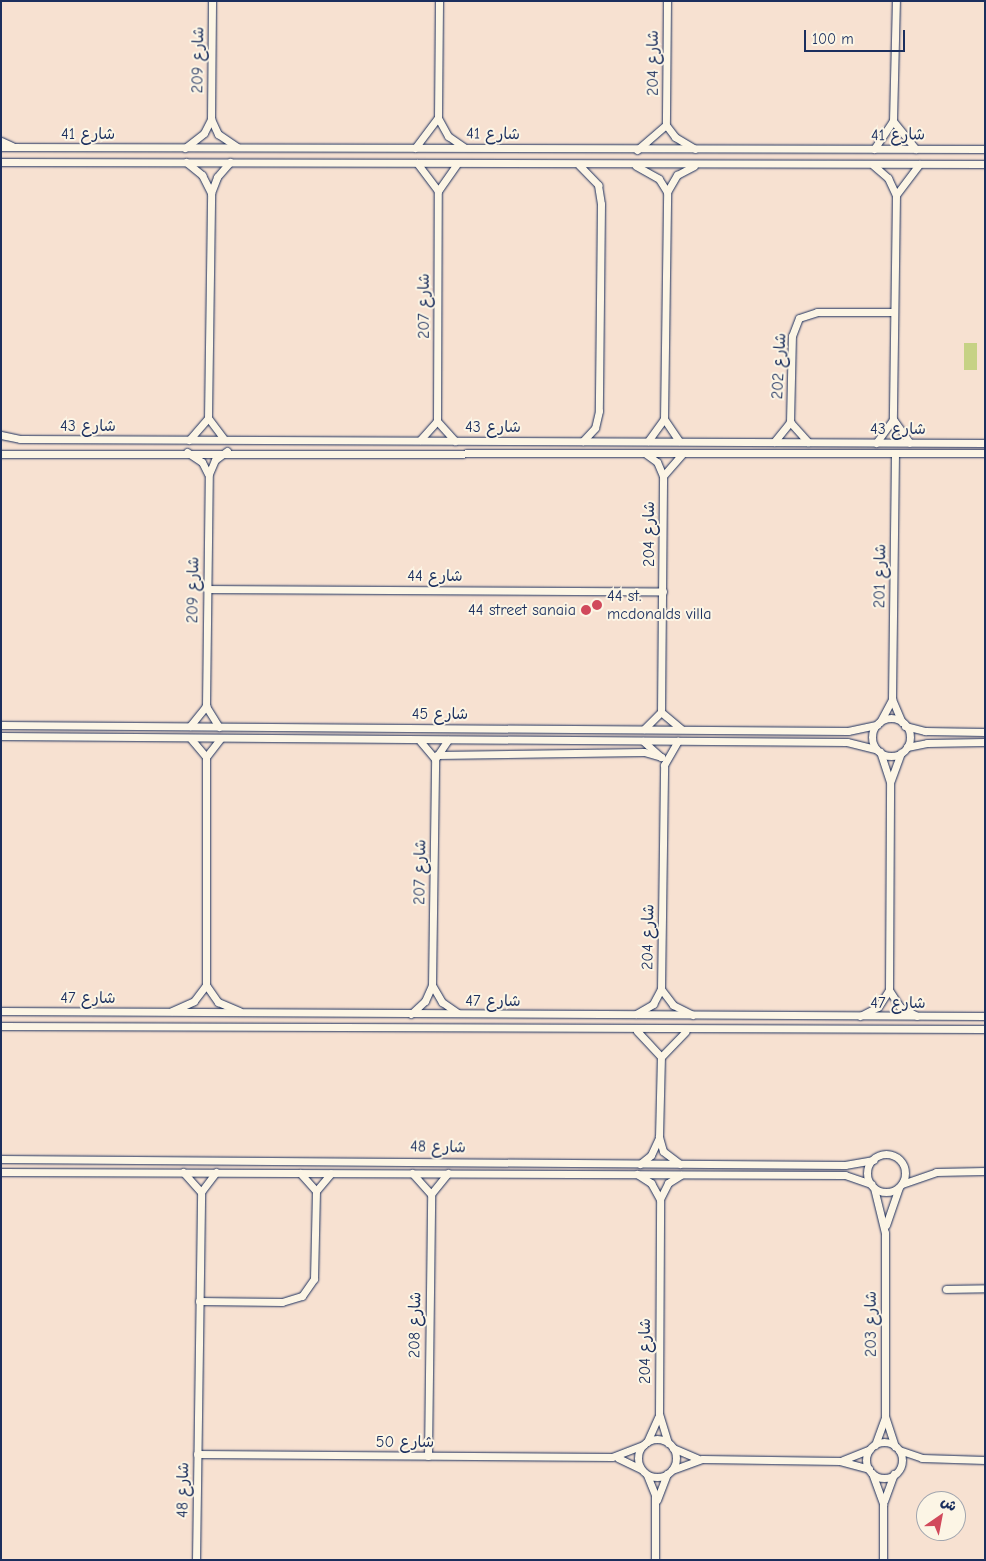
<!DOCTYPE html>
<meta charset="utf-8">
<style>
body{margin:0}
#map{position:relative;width:986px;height:1561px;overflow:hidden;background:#fcf5e5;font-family:"Comic Neue","Playpen Sans Arabic",sans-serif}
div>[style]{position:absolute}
.built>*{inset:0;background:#f7e1d1}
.green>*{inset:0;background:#c6d285;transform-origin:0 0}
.roads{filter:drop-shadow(0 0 1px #1b2f5e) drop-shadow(0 0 1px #1b2f5e)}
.street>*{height:7px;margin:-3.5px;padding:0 3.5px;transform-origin:3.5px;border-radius:3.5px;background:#fcf5e5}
.street>.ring{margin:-3.5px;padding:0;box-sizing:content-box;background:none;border:7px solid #fcf5e5;border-radius:50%}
.dots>*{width:14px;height:14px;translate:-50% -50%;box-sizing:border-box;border:2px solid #fcf5e5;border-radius:50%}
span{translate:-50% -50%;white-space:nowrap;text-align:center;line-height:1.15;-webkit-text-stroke:4px #fcf5e5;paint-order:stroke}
.street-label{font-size:16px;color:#1b2f5e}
.poi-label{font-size:16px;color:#1b2f5e}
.left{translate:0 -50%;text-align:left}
.right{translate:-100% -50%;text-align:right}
.frame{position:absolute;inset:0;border:2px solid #1b2f5e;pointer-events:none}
.north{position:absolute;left:916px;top:1491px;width:50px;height:50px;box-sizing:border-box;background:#fcf5e5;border:1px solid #a2a6af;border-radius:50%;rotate:33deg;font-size:14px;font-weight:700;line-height:20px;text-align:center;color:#1b2f5e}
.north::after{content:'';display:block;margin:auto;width:18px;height:22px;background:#d1495b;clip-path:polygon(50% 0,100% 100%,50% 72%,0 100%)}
.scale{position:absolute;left:804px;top:30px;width:101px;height:22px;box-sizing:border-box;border:2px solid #1b2f5e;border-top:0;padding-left:6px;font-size:15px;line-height:18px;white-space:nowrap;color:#1b2f5e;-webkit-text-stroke:4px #fcf5e5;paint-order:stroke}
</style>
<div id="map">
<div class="built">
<i style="clip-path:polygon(evenodd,1px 1px,985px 1px,985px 1560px,1px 1560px,1px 1px,926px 1501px,956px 1501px,956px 1531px,926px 1531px,926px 1501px)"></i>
</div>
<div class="green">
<i style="left:964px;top:343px;width:13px;height:27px"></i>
</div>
<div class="roads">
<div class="street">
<i style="left:667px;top:1px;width:124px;rotate:90.5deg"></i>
<i style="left:666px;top:125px;width:15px;rotate:53deg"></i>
<i style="left:675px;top:137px;width:23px;rotate:31deg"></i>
<i style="left:438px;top:118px;width:21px;rotate:61deg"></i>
<i style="left:448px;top:136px;width:19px;rotate:35deg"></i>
<i style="left:211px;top:119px;width:17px;rotate:65deg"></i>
<i style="left:218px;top:134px;width:23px;rotate:34deg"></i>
<i style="left:893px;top:121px;width:36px;rotate:51deg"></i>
<i style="left:1px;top:141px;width:12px;rotate:24deg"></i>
<i style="left:1px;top:147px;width:984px;rotate:0.12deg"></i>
<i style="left:185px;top:148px;width:24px;rotate:-38deg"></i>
<i style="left:204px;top:133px;width:16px;rotate:-63deg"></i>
<i style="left:211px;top:119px;width:118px;rotate:-89.5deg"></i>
<i style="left:415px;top:148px;width:38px;rotate:-53deg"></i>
<i style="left:438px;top:118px;width:117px;rotate:-89.5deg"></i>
<i style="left:874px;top:149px;width:34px;rotate:-56deg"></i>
<i style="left:893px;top:121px;width:120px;rotate:-88.6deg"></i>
<i style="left:637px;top:150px;width:38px;rotate:-41deg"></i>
<i style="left:1px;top:162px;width:984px;rotate:0.12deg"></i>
<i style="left:186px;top:162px;width:21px;rotate:39deg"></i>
<i style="left:202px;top:175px;width:20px;rotate:63deg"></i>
<i style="left:417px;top:163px;width:35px;rotate:53deg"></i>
<i style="left:579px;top:165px;width:28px;rotate:46deg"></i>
<i style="left:598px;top:185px;width:19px;rotate:81deg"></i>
<i style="left:601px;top:204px;width:207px;rotate:90.6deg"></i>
<i style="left:599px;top:411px;width:17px;rotate:103deg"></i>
<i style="left:595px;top:428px;width:18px;rotate:133deg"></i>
<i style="left:873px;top:165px;width:20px;rotate:41deg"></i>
<i style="left:888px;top:178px;width:19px;rotate:65deg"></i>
<i style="left:896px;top:195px;width:224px;rotate:90.8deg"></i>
<i style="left:893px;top:419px;width:29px;rotate:55deg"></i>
<i style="left:636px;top:166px;width:26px;rotate:29deg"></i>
<i style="left:659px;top:179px;width:15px;rotate:58deg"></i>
<i style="left:896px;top:195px;width:39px;rotate:-53deg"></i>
<i style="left:437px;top:421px;width:27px;rotate:48deg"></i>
<i style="left:790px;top:422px;width:27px;rotate:48deg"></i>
<i style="left:1px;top:435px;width:19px;rotate:12deg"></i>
<i style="left:20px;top:439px;width:965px;rotate:0.24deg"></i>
<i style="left:224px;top:439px;width:26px;rotate:-127deg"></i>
<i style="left:208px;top:418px;width:225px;rotate:-89.2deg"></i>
<i style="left:211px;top:193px;width:17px;rotate:-69deg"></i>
<i style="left:217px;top:177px;width:20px;rotate:-49deg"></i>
<i style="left:189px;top:440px;width:29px;rotate:-49deg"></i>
<i style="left:420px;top:440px;width:25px;rotate:-48deg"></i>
<i style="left:437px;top:421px;width:230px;rotate:-89.8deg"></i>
<i style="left:438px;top:191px;width:33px;rotate:-55deg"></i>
<i style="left:648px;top:441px;width:27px;rotate:-54deg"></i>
<i style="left:679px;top:441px;width:27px;rotate:-124deg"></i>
<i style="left:664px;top:419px;width:227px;rotate:-89.2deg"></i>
<i style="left:667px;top:192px;width:20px;rotate:-60deg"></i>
<i style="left:677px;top:175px;width:19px;rotate:-28deg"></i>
<i style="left:774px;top:442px;width:26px;rotate:-51deg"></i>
<i style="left:790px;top:422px;width:86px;rotate:-88.7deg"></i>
<i style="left:792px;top:336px;width:19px;rotate:-69deg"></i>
<i style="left:799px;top:318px;width:19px;rotate:-18deg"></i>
<i style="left:817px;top:312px;width:77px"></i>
<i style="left:876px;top:443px;width:29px;rotate:-54deg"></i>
<i style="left:187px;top:452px;width:18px;rotate:34deg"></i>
<i style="left:202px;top:462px;width:13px;rotate:63deg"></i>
<i style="left:895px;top:453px;width:246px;rotate:90.7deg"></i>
<i style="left:892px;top:699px;width:25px;rotate:67deg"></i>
<i style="left:1px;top:454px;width:984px;rotate:-0.06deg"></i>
<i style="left:663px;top:476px;width:29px;rotate:-49deg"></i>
<i style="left:207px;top:589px;width:456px;rotate:0.3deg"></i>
<i style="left:661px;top:712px;width:26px;rotate:40deg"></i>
<i class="ring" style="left:872px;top:718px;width:31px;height:31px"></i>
<i style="left:880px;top:722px;width:26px;rotate:-62deg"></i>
<i style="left:1px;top:725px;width:847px;rotate:0.41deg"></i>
<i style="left:848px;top:731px;width:30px;rotate:-12deg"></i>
<i style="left:190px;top:726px;width:26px;rotate:-51deg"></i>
<i style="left:905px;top:726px;width:21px;rotate:14deg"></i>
<i style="left:925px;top:731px;width:60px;rotate:1deg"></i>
<i style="left:219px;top:727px;width:25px;rotate:-122deg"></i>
<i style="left:206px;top:706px;width:232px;rotate:-89.3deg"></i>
<i style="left:209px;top:474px;width:15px;rotate:-67deg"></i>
<i style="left:215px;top:460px;width:15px;rotate:-37deg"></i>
<i style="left:644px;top:729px;width:24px;rotate:-45deg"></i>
<i style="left:661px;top:712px;width:236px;rotate:-89.5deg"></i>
<i style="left:663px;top:476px;width:15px;rotate:-113deg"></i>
<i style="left:657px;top:462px;width:14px;rotate:-144deg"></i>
<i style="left:1px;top:736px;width:846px;rotate:0.41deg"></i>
<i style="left:847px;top:742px;width:30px;rotate:14deg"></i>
<i style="left:191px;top:739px;width:23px;rotate:50deg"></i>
<i style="left:206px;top:757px;width:228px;rotate:90deg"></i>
<i style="left:206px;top:985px;width:21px;rotate:55deg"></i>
<i style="left:218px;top:1002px;width:23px;rotate:23deg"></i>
<i style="left:420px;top:741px;width:23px;rotate:50deg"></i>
<i style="left:643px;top:741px;width:24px;rotate:42deg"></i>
<i style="left:907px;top:747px;width:20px;rotate:-11deg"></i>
<i style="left:927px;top:743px;width:58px;rotate:-1deg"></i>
<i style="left:437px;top:755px;width:207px;rotate:-0.8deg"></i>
<i style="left:644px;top:752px;width:18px;rotate:16deg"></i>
<i style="left:206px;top:757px;width:23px;rotate:-52deg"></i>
<i style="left:891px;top:780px;width:29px;rotate:-70deg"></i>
<i style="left:432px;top:985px;width:20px;rotate:60deg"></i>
<i style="left:442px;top:1002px;width:19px;rotate:35deg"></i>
<i style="left:661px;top:989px;width:20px;rotate:53deg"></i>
<i style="left:673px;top:1005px;width:22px;rotate:27deg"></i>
<i style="left:889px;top:990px;width:20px;rotate:57deg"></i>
<i style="left:900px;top:1007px;width:19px;rotate:28deg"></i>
<i style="left:1px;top:1011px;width:984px;rotate:0.29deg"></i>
<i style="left:172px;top:1011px;width:24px;rotate:-24deg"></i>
<i style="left:194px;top:1001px;width:20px;rotate:-53deg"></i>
<i style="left:411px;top:1014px;width:19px;rotate:-43deg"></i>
<i style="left:425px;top:1001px;width:17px;rotate:-66deg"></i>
<i style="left:432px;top:985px;width:226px;rotate:-89.2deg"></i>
<i style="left:435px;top:759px;width:23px;rotate:-56deg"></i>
<i style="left:636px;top:1014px;width:20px;rotate:-30deg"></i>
<i style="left:653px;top:1004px;width:17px;rotate:-62deg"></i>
<i style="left:661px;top:989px;width:224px;rotate:-89.2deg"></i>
<i style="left:664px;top:765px;width:28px;rotate:-60deg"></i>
<i style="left:860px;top:1016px;width:20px;rotate:-27deg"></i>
<i style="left:878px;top:1007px;width:20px;rotate:-57deg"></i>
<i style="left:889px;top:990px;width:208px;rotate:-89.7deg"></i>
<i style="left:890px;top:782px;width:32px;rotate:-108deg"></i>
<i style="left:1px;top:1026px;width:984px;rotate:0.17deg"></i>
<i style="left:637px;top:1031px;width:35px;rotate:47deg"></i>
<i class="ring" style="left:867px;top:1154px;width:31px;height:31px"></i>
<i style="left:1px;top:1159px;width:844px;rotate:0.41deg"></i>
<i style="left:845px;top:1165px;width:29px;rotate:-10deg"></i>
<i style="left:640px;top:1164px;width:14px;rotate:-39deg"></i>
<i style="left:651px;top:1155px;width:19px;rotate:-65deg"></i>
<i style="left:680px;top:1164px;width:21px;rotate:-143deg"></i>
<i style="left:663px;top:1151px;width:15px;rotate:-106deg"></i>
<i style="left:659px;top:1137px;width:80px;rotate:-88.6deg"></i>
<i style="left:661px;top:1057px;width:35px;rotate:-46deg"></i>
<i style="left:1px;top:1172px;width:844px;rotate:0.2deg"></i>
<i style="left:845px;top:1175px;width:28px;rotate:19deg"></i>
<i style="left:183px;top:1172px;width:27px;rotate:48deg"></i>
<i style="left:300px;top:1173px;width:24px;rotate:48deg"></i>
<i style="left:412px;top:1173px;width:28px;rotate:48deg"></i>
<i style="left:637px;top:1174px;width:17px;rotate:33deg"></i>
<i style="left:651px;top:1183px;width:18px;rotate:61deg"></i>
<i style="left:902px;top:1184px;width:36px;rotate:-19deg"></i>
<i style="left:936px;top:1172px;width:49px;rotate:-1.2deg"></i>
<i style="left:874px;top:1188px;width:46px;rotate:76.3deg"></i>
<i style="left:885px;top:1233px;width:183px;rotate:90deg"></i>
<i style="left:885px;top:1416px;width:32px;rotate:72deg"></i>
<i style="left:886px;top:1225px;width:39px;rotate:-71deg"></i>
<i style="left:946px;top:1289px;width:39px;rotate:-1deg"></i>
<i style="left:199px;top:1301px;width:83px;rotate:0.7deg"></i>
<i style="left:282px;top:1302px;width:21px;rotate:-17deg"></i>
<i style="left:302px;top:1296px;width:21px;rotate:-55deg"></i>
<i style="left:314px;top:1279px;width:88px;rotate:-88.7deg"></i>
<i style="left:316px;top:1191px;width:23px;rotate:-50deg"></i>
<i class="ring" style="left:638px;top:1439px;width:31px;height:31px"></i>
<i style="left:647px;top:1442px;width:27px;rotate:-66deg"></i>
<i class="ring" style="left:866px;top:1442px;width:29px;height:29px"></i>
<i style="left:668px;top:1443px;width:30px;rotate:-107deg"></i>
<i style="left:659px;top:1414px;width:215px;rotate:-89.7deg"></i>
<i style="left:660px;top:1199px;width:18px;rotate:-63deg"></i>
<i style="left:668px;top:1183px;width:15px;rotate:-32deg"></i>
<i style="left:875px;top:1445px;width:29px;rotate:-70deg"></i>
<i style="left:673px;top:1448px;width:26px;rotate:23deg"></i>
<i style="left:899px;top:1450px;width:24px;rotate:19deg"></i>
<i style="left:922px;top:1458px;width:63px;rotate:1.8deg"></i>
<i style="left:197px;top:1454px;width:415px;rotate:0.4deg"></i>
<i style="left:612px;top:1457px;width:34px;rotate:-21deg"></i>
<i style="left:428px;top:1456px;width:262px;rotate:-89.3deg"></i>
<i style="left:431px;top:1194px;width:27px;rotate:-51deg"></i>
<i style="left:618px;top:1458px;width:25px;rotate:26deg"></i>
<i style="left:843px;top:1460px;width:29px;rotate:-22deg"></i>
<i style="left:672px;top:1470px;width:32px;rotate:-20deg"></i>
<i style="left:702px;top:1459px;width:138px;rotate:0.8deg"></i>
<i style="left:840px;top:1461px;width:30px;rotate:15deg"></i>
<i style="left:872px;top:1473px;width:33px;rotate:70deg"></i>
<i style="left:883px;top:1504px;width:56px;rotate:90deg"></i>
<i style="left:647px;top:1475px;width:22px;rotate:68deg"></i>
<i style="left:655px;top:1495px;width:65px;rotate:90deg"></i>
<i style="left:657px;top:1500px;width:28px;rotate:-69deg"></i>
<i style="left:884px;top:1501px;width:29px;rotate:-70deg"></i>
<i style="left:196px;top:1560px;width:368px;rotate:-89.2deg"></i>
<i style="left:201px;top:1192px;width:25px;rotate:-53deg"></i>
</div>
</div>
<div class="dots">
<i style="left:597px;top:605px;background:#d1495b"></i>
<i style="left:586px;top:610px;background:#d1495b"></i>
</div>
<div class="street-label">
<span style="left:198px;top:60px;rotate:-89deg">شارع 209</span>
<span style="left:653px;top:63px;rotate:-90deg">شارع 204</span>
<span style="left:88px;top:134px">شارع 41</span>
<span style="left:493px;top:134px;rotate:1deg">شارع 41</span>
<span style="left:898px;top:135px;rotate:-1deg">شارع 41</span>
<span style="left:424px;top:306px;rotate:-90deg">شارع 207</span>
<span style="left:779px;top:366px;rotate:-87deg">شارع 202</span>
<span style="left:88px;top:426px">شارع 43</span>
<span style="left:493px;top:427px">شارع 43</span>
<span style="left:898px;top:429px">شارع 43</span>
<span style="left:649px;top:534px;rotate:-90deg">شارع 204</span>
<span style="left:435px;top:576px">شارع 44</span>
<span style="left:880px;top:576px;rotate:-89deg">شارع 201</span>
<span style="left:193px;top:590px;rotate:-89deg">شارع 209</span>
<span style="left:440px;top:714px">شارع 45</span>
<span style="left:420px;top:872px;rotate:-89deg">شارع 207</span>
<span style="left:648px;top:937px;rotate:-89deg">شارع 204</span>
<span style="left:88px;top:998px">شارع 47</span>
<span style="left:493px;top:1001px">شارع 47</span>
<span style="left:898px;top:1003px">شارع 47</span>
<span style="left:438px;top:1147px;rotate:1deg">شارع 48</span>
<span style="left:871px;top:1324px;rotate:-90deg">شارع 203</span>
<span style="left:415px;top:1325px;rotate:-89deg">شارع 208</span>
<span style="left:645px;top:1351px;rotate:-90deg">شارع 204</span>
<span style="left:405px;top:1442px">شارع 50</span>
<span style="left:183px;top:1490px;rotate:-89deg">شارع 48</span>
</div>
<div class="poi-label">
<span class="left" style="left:607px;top:605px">44 st.<br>mcdonalds villa</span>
<span class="right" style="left:576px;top:610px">44 street sanaia</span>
</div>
<div class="frame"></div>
<div class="north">ش</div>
<div class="scale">100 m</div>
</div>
